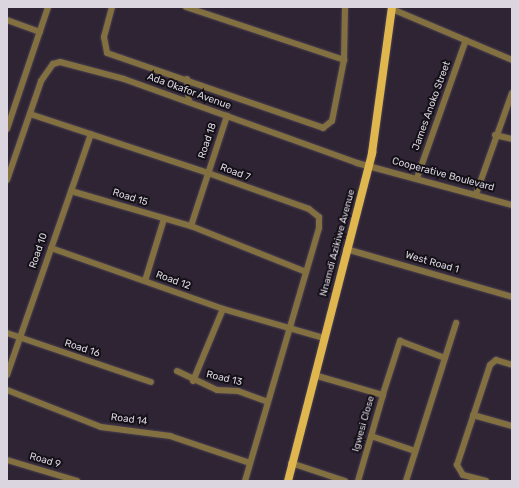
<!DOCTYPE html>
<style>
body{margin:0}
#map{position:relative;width:519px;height:488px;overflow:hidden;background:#2e2434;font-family:Rubik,sans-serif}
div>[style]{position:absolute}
.roads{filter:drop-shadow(0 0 1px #4a4050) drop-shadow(0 0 1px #4a4050)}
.minor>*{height:6px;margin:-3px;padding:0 3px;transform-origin:3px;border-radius:3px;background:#837041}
.major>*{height:8px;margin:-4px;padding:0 4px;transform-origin:4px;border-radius:4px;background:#dfb74e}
span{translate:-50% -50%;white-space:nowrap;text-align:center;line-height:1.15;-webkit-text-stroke:4px #141017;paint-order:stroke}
.street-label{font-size:10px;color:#dbd5e0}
.frame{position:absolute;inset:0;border:8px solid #dbd5e0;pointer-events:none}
</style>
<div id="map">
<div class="roads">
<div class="minor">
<i style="left:112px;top:7px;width:31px;rotate:105deg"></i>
<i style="left:104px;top:37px;width:16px;rotate:79deg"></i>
<i style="left:107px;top:53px;width:229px;rotate:19.1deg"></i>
<i style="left:323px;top:128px;width:11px;rotate:-38deg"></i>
<i style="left:332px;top:121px;width:62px;rotate:-78.9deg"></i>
<i style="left:344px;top:60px;width:53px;rotate:-88.9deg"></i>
<i style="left:186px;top:7px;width:167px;rotate:18.5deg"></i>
<i style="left:392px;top:9px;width:130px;rotate:23deg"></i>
<i style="left:7px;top:20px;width:35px;rotate:20deg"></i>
<i style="left:187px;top:79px;width:23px;rotate:85deg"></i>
<i style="left:30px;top:114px;width:188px;rotate:18.3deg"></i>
<i style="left:208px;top:173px;width:107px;rotate:19.6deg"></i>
<i style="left:309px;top:209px;width:13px;rotate:39deg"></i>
<i style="left:319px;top:217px;width:11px;rotate:90deg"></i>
<i style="left:319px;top:228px;width:264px;rotate:106.3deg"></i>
<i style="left:7px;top:129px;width:129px;rotate:-71.4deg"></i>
<i style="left:495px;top:135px;width:17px;rotate:13deg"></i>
<i style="left:417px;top:178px;width:146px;rotate:-70.5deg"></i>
<i style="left:7px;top:180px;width:105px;rotate:-71deg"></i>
<i style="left:41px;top:81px;width:21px;rotate:-55deg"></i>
<i style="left:53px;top:64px;width:7px;rotate:-16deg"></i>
<i style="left:60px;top:62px;width:66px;rotate:14.9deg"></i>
<i style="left:124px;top:79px;width:248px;rotate:19.8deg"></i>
<i style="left:357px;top:163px;width:161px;rotate:15.2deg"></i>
<i style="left:71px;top:191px;width:125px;rotate:16.3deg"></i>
<i style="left:191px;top:226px;width:124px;rotate:21.8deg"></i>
<i style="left:476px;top:194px;width:107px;rotate:-70.4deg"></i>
<i style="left:191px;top:226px;width:116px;rotate:-71.9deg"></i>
<i style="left:51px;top:248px;width:182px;rotate:19.5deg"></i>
<i style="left:223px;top:309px;width:105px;rotate:16deg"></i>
<i style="left:346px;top:249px;width:173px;rotate:16.1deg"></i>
<i style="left:145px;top:281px;width:65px;rotate:-73deg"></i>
<i style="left:7px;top:333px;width:152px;rotate:18.8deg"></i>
<i style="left:177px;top:371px;width:44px;rotate:25.4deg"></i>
<i style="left:217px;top:390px;width:21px;rotate:3deg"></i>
<i style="left:238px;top:391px;width:32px;rotate:20deg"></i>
<i style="left:7px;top:375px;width:255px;rotate:-70.8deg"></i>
<i style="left:314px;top:375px;width:72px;rotate:16.2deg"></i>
<i style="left:383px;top:395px;width:90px;rotate:106.2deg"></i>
<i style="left:193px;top:381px;width:78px;rotate:-67.4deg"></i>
<i style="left:7px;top:390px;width:101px;rotate:21.5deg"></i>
<i style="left:101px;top:427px;width:70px;rotate:7.4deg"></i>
<i style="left:170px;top:436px;width:84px;rotate:18.6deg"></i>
<i style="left:383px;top:394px;width:56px;rotate:-72.2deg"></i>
<i style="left:400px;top:341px;width:48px;rotate:20.7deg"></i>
<i style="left:473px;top:415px;width:41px;rotate:15.8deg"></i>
<i style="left:371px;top:436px;width:46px;rotate:18.8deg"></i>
<i style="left:7px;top:460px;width:73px;rotate:16.7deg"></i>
<i style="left:291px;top:463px;width:57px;rotate:18.4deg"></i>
<i style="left:406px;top:481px;width:166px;rotate:-72.4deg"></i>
<i style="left:486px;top:481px;width:24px;rotate:-165deg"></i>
<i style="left:463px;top:475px;width:12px;rotate:-121deg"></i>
<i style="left:457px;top:465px;width:105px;rotate:-71.7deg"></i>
<i style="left:490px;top:365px;width:8px;rotate:-40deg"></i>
<i style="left:496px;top:360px;width:17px;rotate:17deg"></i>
</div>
<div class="major">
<i style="left:288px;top:481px;width:339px;rotate:-75.6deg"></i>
<i style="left:372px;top:153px;width:147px;rotate:-82.2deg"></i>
</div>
</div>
<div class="street-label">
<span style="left:189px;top:92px;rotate:20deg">Ada Okafor Avenue</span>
<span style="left:432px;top:106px;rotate:-70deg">James Anoko Street</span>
<span style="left:208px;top:141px;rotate:-71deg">Road 18</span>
<span style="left:235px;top:173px;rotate:21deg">Road 7</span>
<span style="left:443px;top:175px;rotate:15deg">Cooperative Boulevard</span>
<span style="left:130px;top:198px;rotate:17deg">Road 15</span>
<span style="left:338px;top:243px;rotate:-75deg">Nnamdi Azikiwe Avenue</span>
<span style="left:39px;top:251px;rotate:-71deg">Road 10</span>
<span style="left:432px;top:263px;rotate:16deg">West Road 1</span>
<span style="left:173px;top:281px;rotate:20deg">Road 12</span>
<span style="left:82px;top:349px;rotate:18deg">Road 16</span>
<span style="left:224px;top:379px;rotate:13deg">Road 13</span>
<span style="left:129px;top:420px;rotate:7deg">Road 14</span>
<span style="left:364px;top:424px;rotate:-74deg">Igwesi Close</span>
<span style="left:45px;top:461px;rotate:16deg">Road 9</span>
</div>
<div class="frame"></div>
</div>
